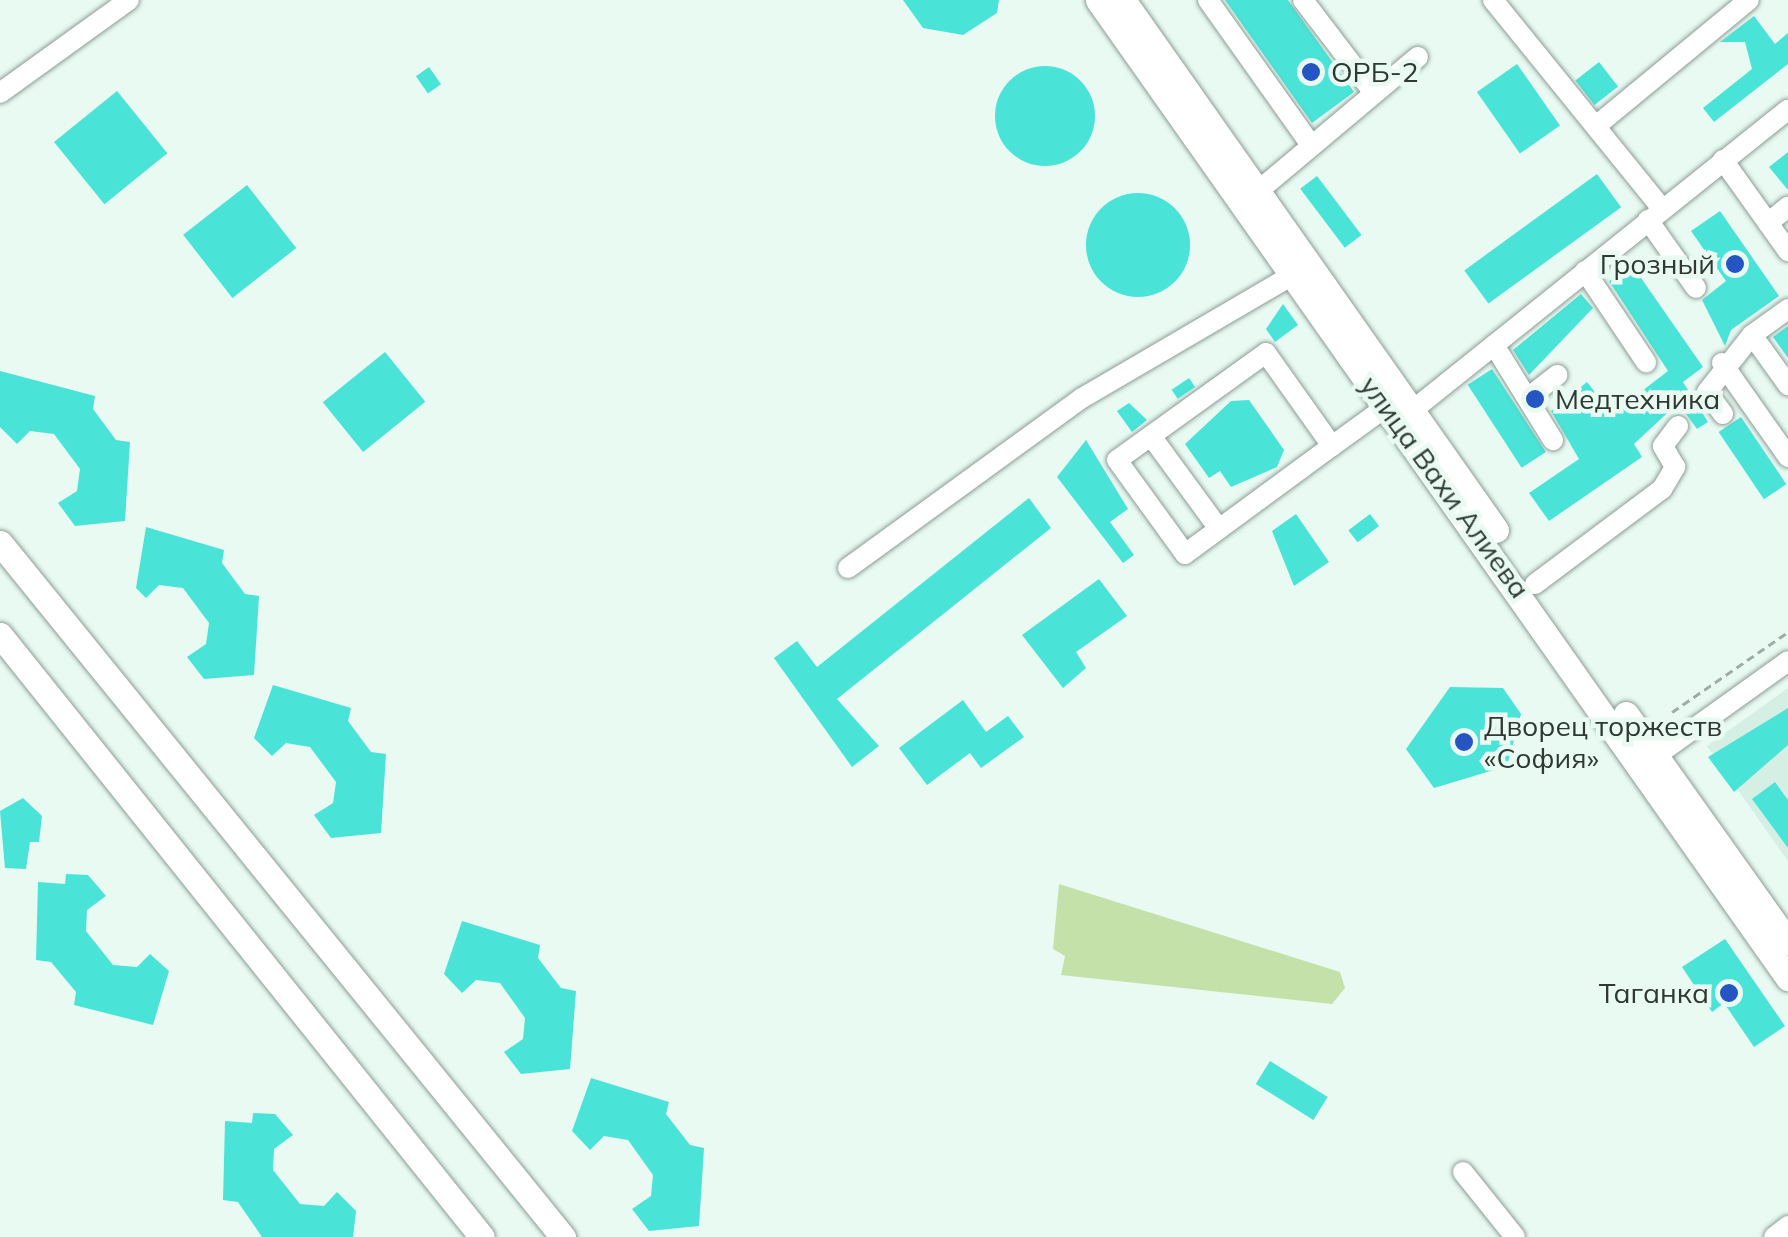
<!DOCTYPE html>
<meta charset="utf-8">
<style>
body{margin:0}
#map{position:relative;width:1788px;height:1237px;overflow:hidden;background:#e8faf2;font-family:Mulish,sans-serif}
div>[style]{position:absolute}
.built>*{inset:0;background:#d5efe4}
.green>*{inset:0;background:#c3e1a9}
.building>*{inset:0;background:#4ae3d7;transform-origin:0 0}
.round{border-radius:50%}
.path>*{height:2.5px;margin-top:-1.25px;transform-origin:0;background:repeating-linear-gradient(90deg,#9eaca6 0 8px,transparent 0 13px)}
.roads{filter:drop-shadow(0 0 2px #8c9d96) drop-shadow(0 0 2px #8c9d96)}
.minor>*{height:20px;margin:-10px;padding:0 10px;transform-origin:10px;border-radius:10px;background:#fff}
.major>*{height:25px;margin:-12.5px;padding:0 12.5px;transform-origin:12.5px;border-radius:12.5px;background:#fff}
.dots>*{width:28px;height:28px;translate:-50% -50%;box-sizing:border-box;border:5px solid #e8faf2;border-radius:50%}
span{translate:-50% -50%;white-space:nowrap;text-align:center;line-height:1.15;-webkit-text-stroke:9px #e8faf2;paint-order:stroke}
.poi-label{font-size:28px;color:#303835}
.left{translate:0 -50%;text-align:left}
.right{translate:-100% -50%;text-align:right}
.street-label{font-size:28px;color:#303835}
</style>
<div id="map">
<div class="built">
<i style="clip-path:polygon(1788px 688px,1788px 861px,1707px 746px)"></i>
</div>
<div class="green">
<i style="clip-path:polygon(1059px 884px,1340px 972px,1345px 988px,1332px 1004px,1061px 975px,1065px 956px,1053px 949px)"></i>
</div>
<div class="building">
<i style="clip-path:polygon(903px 0,999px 0,997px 13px,963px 35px,923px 28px)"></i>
<i style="clip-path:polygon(1225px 0,1288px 0,1354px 92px,1312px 123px)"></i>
<i style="clip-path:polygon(1754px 16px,1775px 44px,1788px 33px,1788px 64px,1714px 122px,1703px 108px,1752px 69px,1745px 42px,1720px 42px)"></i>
<i style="left:1599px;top:62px;width:31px;height:30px;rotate:52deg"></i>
<i style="left:1517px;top:64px;width:75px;height:49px;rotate:55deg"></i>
<i class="round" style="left:995px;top:66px;width:100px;height:100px"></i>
<i style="left:429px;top:67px;width:21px;height:16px;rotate:55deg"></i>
<i style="left:117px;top:91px;width:80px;height:81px;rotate:51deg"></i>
<i style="clip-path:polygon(1788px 152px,1788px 190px,1769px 167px)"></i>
<i style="left:1597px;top:174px;width:41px;height:164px;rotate:54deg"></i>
<i style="left:1317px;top:176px;width:74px;height:21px;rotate:53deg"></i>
<i style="left:247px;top:185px;width:80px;height:81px;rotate:52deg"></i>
<i class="round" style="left:1086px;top:193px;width:104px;height:104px"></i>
<i style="clip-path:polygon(1720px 211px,1779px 296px,1731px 330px,1725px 346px,1702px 300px,1726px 281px,1691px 231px)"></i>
<i style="clip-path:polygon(1632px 265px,1703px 367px,1683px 382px,1708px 422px,1697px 429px,1678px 403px,1634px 444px,1642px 457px,1549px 521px,1529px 493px,1579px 459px,1551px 411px,1587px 382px,1612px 414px,1668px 371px,1609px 281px)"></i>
<i style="clip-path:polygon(1581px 294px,1593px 308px,1529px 375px,1513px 350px)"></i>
<i style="clip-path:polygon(1283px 304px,1298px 325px,1275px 342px,1266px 329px)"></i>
<i style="clip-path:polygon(1788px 326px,1788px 358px,1773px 337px)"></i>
<i style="left:385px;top:352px;width:64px;height:80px;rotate:51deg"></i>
<i style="left:1492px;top:369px;width:99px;height:29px;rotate:57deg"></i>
<i style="clip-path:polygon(0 371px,95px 396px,93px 409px,116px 440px,130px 442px,125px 521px,75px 526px,58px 503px,77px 491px,80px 469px,54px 434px,30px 431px,17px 444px,0 427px)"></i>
<i style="left:1189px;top:378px;width:11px;height:21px;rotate:56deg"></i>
<i style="clip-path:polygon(1249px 400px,1284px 450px,1277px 467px,1231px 487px,1220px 471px,1209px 478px,1185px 444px,1231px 401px)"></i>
<i style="clip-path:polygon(1129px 403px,1147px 420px,1132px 432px,1117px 411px)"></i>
<i style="left:1741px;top:417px;width:81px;height:27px;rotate:56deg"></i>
<i style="clip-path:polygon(1086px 440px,1128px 509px,1110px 522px,1134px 555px,1123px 563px,1057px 477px)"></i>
<i style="clip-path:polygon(1029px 498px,1051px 528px,837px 699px,879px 746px,852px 767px,774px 658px,797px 641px,817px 667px)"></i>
<i style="clip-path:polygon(1296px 514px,1329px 562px,1294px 586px,1272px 531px)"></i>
<i style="left:1370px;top:514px;width:15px;height:27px;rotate:53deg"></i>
<i style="clip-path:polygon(146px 527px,224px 550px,222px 563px,245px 594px,259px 596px,254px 675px,204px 679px,187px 657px,206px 644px,209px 623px,183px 588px,159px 585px,146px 598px,136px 588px)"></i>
<i style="clip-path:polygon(1099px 579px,1127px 616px,1076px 652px,1086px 668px,1063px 688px,1022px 635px)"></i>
<i style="clip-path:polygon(273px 685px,351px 708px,348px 721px,371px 752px,386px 754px,381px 833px,331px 838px,314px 815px,333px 803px,336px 782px,310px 747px,286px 743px,272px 756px,254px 738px)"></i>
<i style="clip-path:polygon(1450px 687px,1503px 688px,1521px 714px,1507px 766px,1434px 788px,1406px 749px)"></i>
<i style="clip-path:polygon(963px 700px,986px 732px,1008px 716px,1024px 737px,981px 768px,970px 753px,927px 785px,899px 748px)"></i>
<i style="clip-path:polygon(1788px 708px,1788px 745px,1734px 792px,1708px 757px)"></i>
<i style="clip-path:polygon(1775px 782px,1788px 800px,1788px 848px,1752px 799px)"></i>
<i style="clip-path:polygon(23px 798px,42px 816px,39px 842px,30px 842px,26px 869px,5px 868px,0 811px)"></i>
<i style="clip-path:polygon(66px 874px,88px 875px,106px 896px,87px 910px,86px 931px,113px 965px,137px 967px,150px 954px,169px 971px,153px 1025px,74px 1005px,76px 992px,51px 962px,36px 960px,38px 882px,65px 884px)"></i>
<i style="clip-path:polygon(462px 921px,540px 945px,538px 958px,561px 988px,576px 991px,570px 1069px,521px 1074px,504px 1052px,523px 1039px,525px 1018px,500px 983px,476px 980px,462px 993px,444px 974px)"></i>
<i style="clip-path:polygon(1725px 939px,1785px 1026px,1754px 1047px,1724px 1003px,1712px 1012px,1682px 967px)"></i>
<i style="left:1270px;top:1061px;width:68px;height:27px;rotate:32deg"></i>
<i style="clip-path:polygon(591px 1078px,669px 1102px,666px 1114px,690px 1145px,704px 1148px,699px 1226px,649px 1231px,632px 1209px,651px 1196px,653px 1175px,628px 1140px,604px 1136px,590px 1150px,572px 1131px)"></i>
<i style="clip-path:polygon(253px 1113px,275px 1114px,293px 1135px,274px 1149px,273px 1170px,300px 1204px,324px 1206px,337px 1192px,356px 1211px,353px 1237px,262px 1237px,238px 1202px,223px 1200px,225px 1121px,252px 1123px)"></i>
</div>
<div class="path">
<i style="left:1672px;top:712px;width:141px;rotate:-34.6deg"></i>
</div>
<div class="roads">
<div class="minor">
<i style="left:1208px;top:0;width:174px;rotate:54.6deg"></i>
<i style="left:1303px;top:0;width:116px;rotate:52.7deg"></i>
<i style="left:1493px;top:0;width:269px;rotate:51deg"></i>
<i style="left:0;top:93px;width:159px;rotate:-35.8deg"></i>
<i style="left:1596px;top:126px;width:198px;rotate:-39.5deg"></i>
<i style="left:1723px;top:160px;width:112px;rotate:54.5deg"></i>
<i style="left:1257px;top:192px;width:210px;rotate:-40deg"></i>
<i style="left:1648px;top:220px;width:83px;rotate:54.8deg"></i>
<i style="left:1768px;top:223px;width:26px;rotate:-39deg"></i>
<i style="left:1585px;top:271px;width:110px;rotate:56.2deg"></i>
<i style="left:1788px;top:309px;width:44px;rotate:144.2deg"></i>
<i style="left:1752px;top:335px;width:62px;rotate:54.2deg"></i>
<i style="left:1494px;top:345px;width:112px;rotate:58.2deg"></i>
<i style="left:1722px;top:363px;width:115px;rotate:54.9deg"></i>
<i style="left:1533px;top:394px;width:31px;rotate:-38deg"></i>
<i style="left:1723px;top:414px;width:27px;rotate:-126deg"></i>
<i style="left:1707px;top:392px;width:73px;rotate:-51.7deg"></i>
<i style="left:1403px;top:418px;width:493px;rotate:-38.7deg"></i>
<i style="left:1151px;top:436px;width:115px;rotate:53.8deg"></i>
<i style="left:1332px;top:446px;width:114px;rotate:-125.4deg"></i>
<i style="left:1266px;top:353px;width:183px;rotate:144.3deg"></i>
<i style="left:1117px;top:460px;width:116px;rotate:54.1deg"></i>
<i style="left:1185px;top:554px;width:182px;rotate:-36.3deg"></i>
<i style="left:1332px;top:446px;width:67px;rotate:-35.8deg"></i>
<i style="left:848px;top:568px;width:289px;rotate:-36deg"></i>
<i style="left:1082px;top:398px;width:246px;rotate:-30.3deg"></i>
<i style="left:1535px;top:584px;width:159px;rotate:-36.8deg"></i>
<i style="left:1662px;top:489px;width:26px;rotate:-59deg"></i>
<i style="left:1675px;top:467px;width:24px;rotate:-120deg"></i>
<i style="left:1663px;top:446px;width:25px;rotate:-53deg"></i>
<i style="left:1643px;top:765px;width:178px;rotate:-35.6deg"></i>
<i style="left:1463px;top:1172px;width:83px;rotate:51.3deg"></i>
<i style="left:1774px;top:1237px;width:18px;rotate:-38deg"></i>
</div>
<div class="major">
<i style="left:1098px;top:0;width:1197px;rotate:54.8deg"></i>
<i style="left:1123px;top:0;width:648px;rotate:54.86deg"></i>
<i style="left:0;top:543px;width:894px;rotate:50.95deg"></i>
<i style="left:0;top:635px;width:771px;rotate:51.32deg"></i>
<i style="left:1626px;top:714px;width:280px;rotate:54.6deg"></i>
</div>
</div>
<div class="dots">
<i style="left:1311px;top:72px;background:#2455c3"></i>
<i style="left:1735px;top:264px;background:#2455c3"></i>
<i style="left:1535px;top:399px;background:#2455c3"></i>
<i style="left:1464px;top:742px;background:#2455c3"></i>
<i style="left:1729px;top:993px;background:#2455c3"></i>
</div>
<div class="poi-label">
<span class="left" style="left:1331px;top:72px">ОРБ-2</span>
<span class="right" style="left:1715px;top:264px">Грозный</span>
<span class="left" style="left:1555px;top:399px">Медтехника</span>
<span class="left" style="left:1484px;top:742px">Дворец торжеств<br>«София»</span>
<span class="right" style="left:1709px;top:993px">Таганка</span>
</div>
<div class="street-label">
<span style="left:1445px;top:487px;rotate:54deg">улица Вахи Алиева</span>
</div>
</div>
